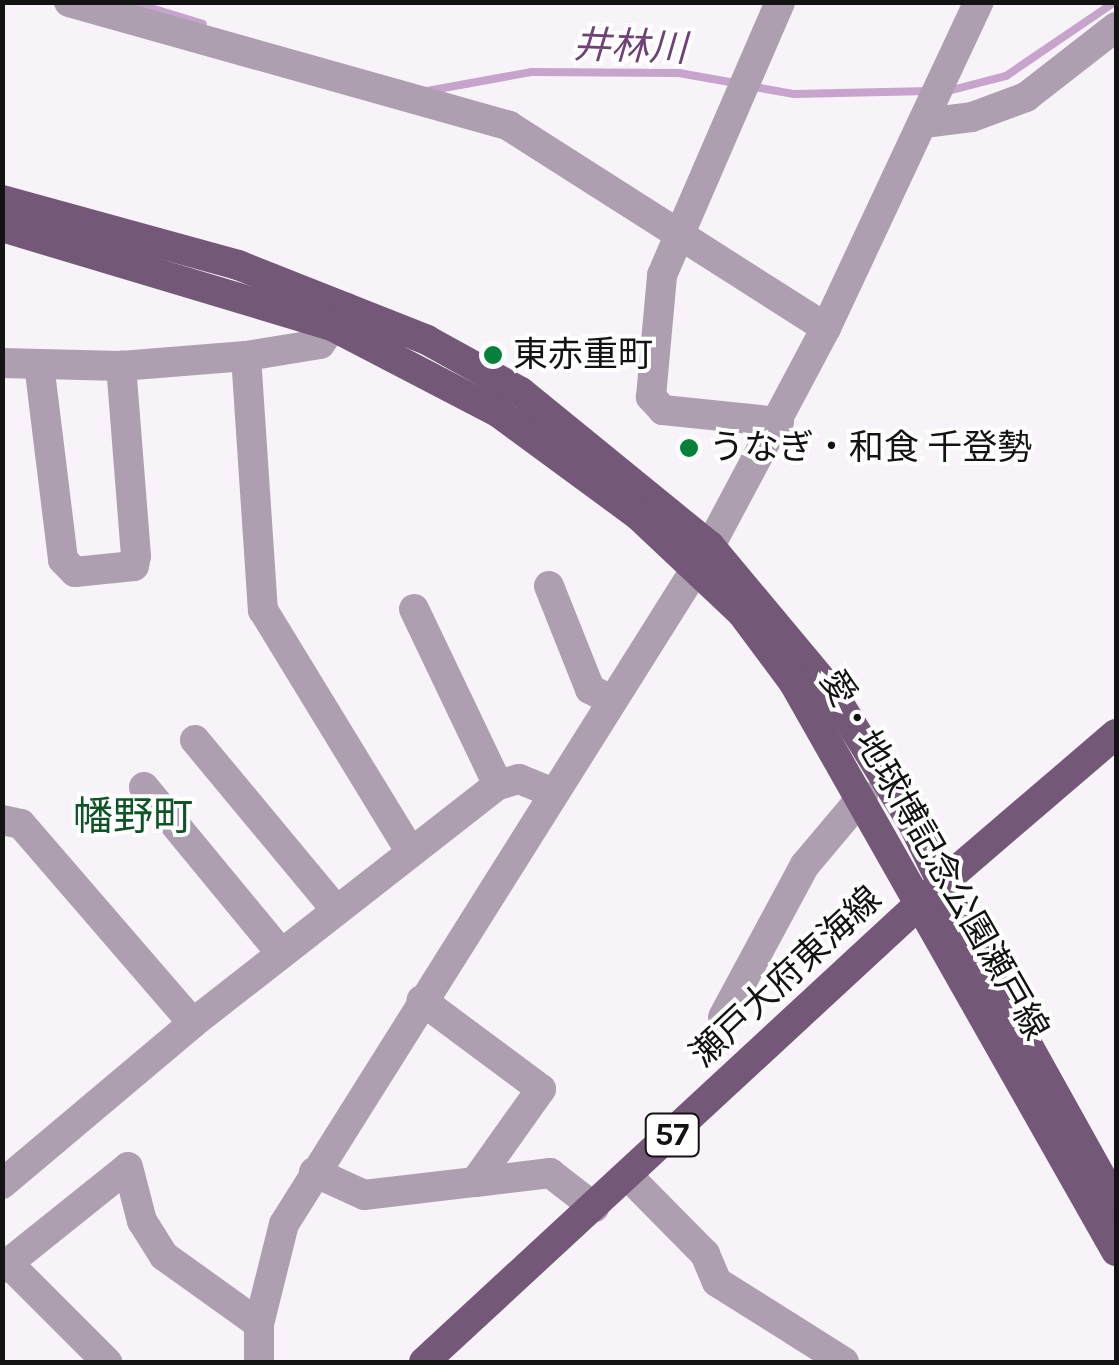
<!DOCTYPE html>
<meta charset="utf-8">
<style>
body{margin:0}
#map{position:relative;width:1119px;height:1365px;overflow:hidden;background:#f7f3f8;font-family:Karla,"Noto Sans JP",sans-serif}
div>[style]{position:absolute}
.stream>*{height:8px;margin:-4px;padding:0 4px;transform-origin:4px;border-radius:4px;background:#c6a4cc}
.minor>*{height:30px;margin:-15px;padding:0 15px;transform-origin:15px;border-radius:15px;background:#ae9fb0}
.major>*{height:30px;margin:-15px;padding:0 15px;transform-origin:15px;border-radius:15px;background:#735877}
.dots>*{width:28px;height:28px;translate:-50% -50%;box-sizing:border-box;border:5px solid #fff;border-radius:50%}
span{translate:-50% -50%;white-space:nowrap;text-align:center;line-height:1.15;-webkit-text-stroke:8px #fff;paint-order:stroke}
.shield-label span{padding:2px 8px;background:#fff;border:2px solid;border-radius:8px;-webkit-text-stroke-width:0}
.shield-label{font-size:32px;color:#141314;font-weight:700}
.poi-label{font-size:35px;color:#141314}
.left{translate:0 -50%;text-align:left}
.street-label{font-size:35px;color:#141314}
.water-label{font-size:38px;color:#6f4277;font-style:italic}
.quarter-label{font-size:40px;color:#0e5426}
.frame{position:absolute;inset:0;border:5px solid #141314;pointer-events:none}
</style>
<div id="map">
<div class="stream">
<i style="left:131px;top:2px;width:75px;rotate:17deg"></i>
<i style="left:749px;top:86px;width:46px;rotate:10.1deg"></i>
<i style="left:794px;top:94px;width:135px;rotate:-1.3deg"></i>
<i style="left:427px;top:91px;width:107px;rotate:-10.3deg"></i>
<i style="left:532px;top:72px;width:147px;rotate:0.4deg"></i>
<i style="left:679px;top:73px;width:57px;rotate:10.1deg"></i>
<i style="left:948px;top:91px;width:60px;rotate:-14.5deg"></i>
<i style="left:1006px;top:76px;width:132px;rotate:-34.2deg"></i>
</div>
<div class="minor">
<i style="left:69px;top:2px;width:457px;rotate:15.7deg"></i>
<i style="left:509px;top:126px;width:376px;rotate:32.5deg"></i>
<i style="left:924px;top:123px;width:48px;rotate:-7.1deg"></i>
<i style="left:972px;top:117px;width:58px;rotate:-20.3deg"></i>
<i style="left:1026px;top:97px;width:114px;rotate:-37.9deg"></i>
<i style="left:246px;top:356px;width:255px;rotate:86.2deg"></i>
<i style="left:263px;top:610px;width:284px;rotate:58.6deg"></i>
<i style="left:2px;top:363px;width:119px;rotate:1.4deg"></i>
<i style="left:121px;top:366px;width:125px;rotate:-4.6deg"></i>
<i style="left:246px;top:356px;width:75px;rotate:-9.2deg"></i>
<i style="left:320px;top:344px;width:45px;rotate:-54.9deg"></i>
<i style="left:39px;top:364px;width:197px;rotate:83deg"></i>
<i style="left:63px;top:560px;width:17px;rotate:45deg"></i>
<i style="left:75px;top:572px;width:59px;rotate:-5.8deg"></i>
<i style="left:134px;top:566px;width:10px;rotate:-79deg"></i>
<i style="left:136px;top:556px;width:191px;rotate:-94.5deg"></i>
<i style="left:779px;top:422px;width:117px;rotate:-174.1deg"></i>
<i style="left:663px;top:410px;width:18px;rotate:-133deg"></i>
<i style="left:651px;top:397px;width:122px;rotate:-84.8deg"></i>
<i style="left:662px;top:275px;width:297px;rotate:-66.6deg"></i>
<i style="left:549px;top:586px;width:111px;rotate:68.3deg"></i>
<i style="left:590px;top:689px;width:24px;rotate:28deg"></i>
<i style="left:414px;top:609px;width:195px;rotate:64.5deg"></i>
<i style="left:195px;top:740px;width:221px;rotate:50.3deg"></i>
<i style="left:144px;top:787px;width:215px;rotate:50.5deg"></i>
<i style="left:2px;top:820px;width:19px;rotate:12deg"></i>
<i style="left:21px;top:824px;width:263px;rotate:49.2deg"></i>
<i style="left:723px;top:1017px;width:173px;rotate:-61.7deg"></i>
<i style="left:805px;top:865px;width:90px;rotate:-50deg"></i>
<i style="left:314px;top:1172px;width:55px;rotate:24.7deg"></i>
<i style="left:364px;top:1195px;width:112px;rotate:-6.7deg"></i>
<i style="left:475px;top:1182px;width:114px;rotate:-54.6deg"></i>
<i style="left:541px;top:1089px;width:149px;rotate:-143.4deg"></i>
<i style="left:628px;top:1176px;width:110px;rotate:45.4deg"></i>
<i style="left:705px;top:1254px;width:30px;rotate:67deg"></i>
<i style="left:717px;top:1282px;width:150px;rotate:32.2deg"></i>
<i style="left:475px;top:1182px;width:76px;rotate:-6.8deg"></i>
<i style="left:550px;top:1173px;width:56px;rotate:37.7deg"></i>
<i style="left:2px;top:1184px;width:250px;rotate:-40.1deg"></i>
<i style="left:193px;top:1023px;width:387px;rotate:-38deg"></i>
<i style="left:498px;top:785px;width:22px;rotate:-16deg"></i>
<i style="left:519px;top:779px;width:35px;rotate:22deg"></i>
<i style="left:9px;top:1264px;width:139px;rotate:45deg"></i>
<i style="left:2px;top:1268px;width:161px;rotate:-38.7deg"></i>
<i style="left:128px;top:1167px;width:56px;rotate:75.5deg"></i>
<i style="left:142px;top:1221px;width:41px;rotate:57.8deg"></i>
<i style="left:164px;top:1256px;width:117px;rotate:35.6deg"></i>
<i style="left:259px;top:1362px;width:38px;rotate:-90deg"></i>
<i style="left:259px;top:1324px;width:103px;rotate:-76deg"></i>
<i style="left:284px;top:1224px;width:801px;rotate:-57.86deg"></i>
<i style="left:710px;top:546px;width:247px;rotate:-62deg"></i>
<i style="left:826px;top:328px;width:360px;rotate:-64.9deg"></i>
</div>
<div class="major">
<i style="left:2px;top:200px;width:245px;rotate:15.4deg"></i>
<i style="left:238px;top:265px;width:203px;rotate:21.6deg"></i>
<i style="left:427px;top:340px;width:107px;rotate:29deg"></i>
<i style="left:521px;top:392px;width:244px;rotate:39.2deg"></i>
<i style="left:710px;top:546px;width:189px;rotate:50.2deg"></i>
<i style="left:831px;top:691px;width:156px;rotate:58.3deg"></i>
<i style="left:913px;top:824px;width:145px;rotate:63.8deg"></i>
<i style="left:977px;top:954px;width:286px;rotate:60.9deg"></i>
<i style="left:2px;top:227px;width:345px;rotate:16.7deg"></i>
<i style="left:332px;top:326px;width:188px;rotate:27.5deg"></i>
<i style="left:499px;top:413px;width:172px;rotate:36.3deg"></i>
<i style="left:638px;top:515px;width:143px;rotate:43.3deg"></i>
<i style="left:742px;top:613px;width:87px;rotate:53.4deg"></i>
<i style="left:794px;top:683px;width:653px;rotate:60.45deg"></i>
<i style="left:424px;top:1362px;width:706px;rotate:-42.76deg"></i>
<i style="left:942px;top:883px;width:229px;rotate:-40.6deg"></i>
</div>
<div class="dots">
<i style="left:493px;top:355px;background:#06813a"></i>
<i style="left:689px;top:448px;background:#06813a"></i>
</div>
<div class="shield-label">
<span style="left:672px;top:1135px">57</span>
</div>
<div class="poi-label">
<span class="left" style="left:513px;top:355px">東赤重町</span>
<span class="left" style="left:709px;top:448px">うなぎ・和食 千登勢</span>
</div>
<div class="street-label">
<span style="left:934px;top:855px;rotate:60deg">愛・地球博記念公園瀬戸線</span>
<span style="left:786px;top:977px;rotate:-43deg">瀬戸大府東海線</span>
</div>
<div class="water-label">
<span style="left:630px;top:47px;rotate:2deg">井林川</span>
</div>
<div class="quarter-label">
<span style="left:133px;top:817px">幡野町</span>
</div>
<div class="frame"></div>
</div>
